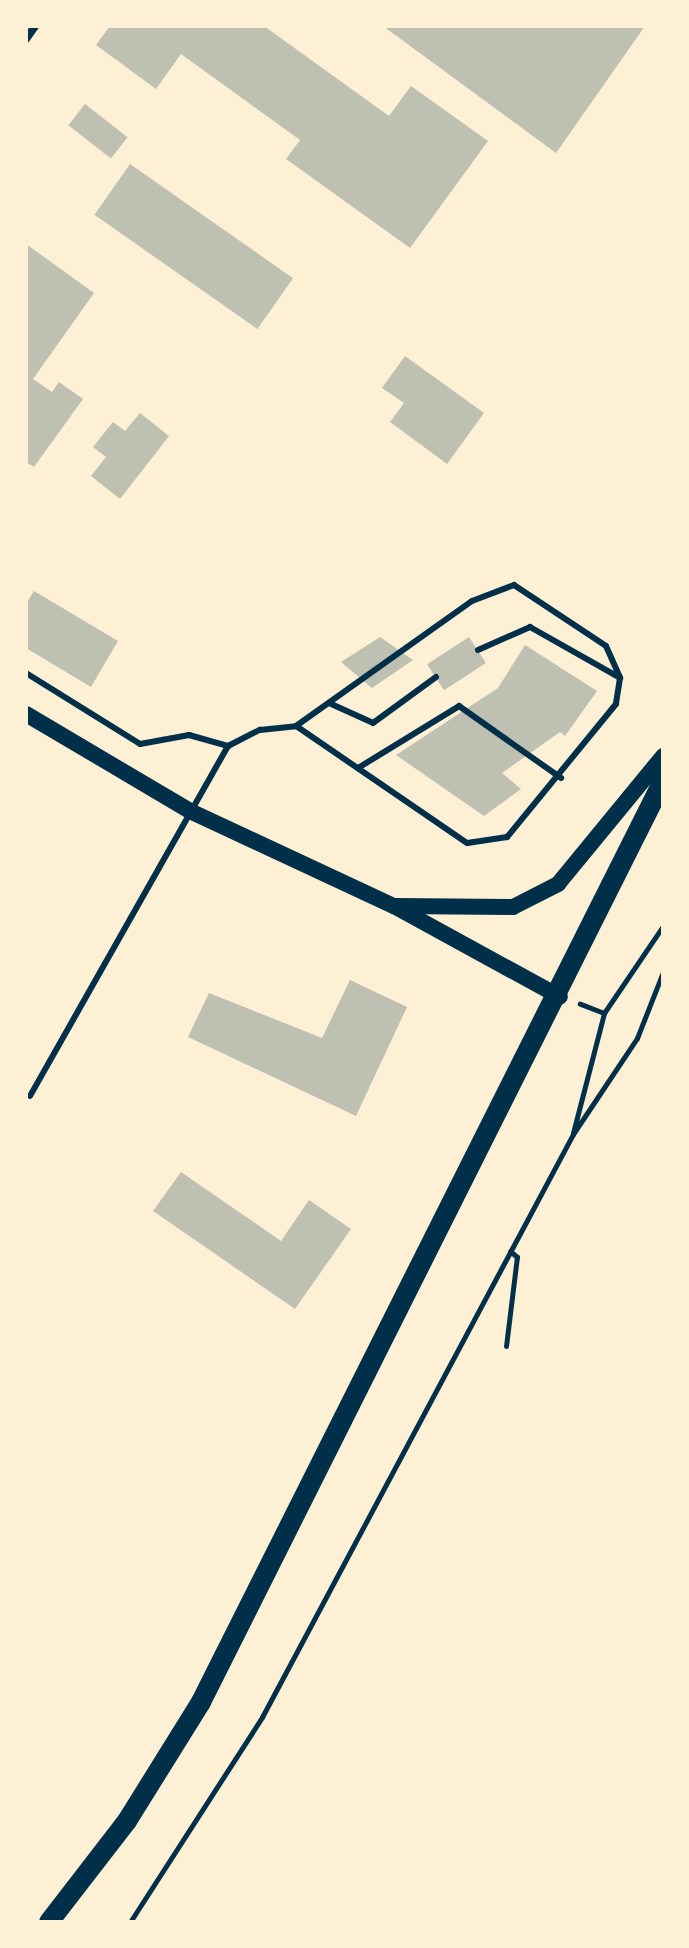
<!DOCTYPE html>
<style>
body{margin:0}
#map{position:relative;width:689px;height:1948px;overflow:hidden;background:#fdf0d5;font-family:"Nunito Sans",sans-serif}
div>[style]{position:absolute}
.building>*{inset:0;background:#bec0b2;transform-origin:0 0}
.path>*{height:5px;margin:-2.5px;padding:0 2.5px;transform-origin:2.5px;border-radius:2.5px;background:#003049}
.service>*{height:6px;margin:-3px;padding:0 3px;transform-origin:3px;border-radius:3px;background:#003049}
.minor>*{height:8px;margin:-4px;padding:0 4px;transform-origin:4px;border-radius:4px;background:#003049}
.secondary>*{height:16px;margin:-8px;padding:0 8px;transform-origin:8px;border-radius:8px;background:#003049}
.primary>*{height:20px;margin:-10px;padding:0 10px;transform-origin:10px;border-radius:10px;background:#003049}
span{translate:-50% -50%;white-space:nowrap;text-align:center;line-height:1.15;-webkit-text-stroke:6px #fdf0d5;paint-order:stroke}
.frame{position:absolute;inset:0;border:28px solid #fdf0d5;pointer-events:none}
</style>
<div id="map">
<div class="building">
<i style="clip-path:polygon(110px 26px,264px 26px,389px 116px,411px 86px,488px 141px,410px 248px,286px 159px,300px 140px,181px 54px,156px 89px,96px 45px)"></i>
<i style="clip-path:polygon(383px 26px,645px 26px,556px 153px)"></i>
<i style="left:85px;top:104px;width:54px;height:27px;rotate:38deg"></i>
<i style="left:130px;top:164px;width:199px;height:62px;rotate:35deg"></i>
<i style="clip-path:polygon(26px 244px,94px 293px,33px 379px,52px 392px,59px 382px,83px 399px,34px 467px,26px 462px)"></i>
<i style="clip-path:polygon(405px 356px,484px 413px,447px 464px,390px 422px,404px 403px,382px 388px)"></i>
<i style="clip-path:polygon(140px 413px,169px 436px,120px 499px,91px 476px,106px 457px,93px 447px,113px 422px,125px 431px)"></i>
<i style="clip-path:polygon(34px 591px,118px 641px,91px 687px,26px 648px,26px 604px)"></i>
<i style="clip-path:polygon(380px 637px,413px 660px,372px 688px,341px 662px)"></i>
<i style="left:469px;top:637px;width:31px;height:50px;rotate:57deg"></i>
<i style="clip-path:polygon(525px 645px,597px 691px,565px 736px,560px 732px,502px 773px,521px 789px,484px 816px,396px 755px,498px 688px)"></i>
<i style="clip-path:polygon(350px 980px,407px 1007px,356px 1116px,188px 1037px,209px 993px,322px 1038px)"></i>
<i style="clip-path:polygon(181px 1172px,281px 1241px,309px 1200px,351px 1229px,295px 1309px,153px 1211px)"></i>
</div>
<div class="path">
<i style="left:604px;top:1013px;width:105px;rotate:-55.9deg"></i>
<i style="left:573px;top:1133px;width:124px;rotate:-75.5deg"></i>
<i style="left:604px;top:1013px;width:26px;rotate:-159deg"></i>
<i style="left:506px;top:1346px;width:90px;rotate:-83deg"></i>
<i style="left:517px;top:1257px;width:9px;rotate:-139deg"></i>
<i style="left:130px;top:1922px;width:244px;rotate:-57.2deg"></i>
<i style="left:262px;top:1717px;width:661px;rotate:-61.92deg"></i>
<i style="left:573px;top:1134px;width:115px;rotate:-56.3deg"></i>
<i style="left:637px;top:1038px;width:71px;rotate:-68.5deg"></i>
</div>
<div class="service">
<i style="left:478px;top:650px;width:57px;rotate:-23.9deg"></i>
<i style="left:530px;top:627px;width:103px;rotate:29.5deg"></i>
<i style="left:26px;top:673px;width:134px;rotate:31.9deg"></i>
<i style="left:140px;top:744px;width:50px;rotate:-10.4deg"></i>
<i style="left:189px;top:735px;width:41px;rotate:15.8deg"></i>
<i style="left:228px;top:746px;width:402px;rotate:119.5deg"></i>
<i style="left:329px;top:703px;width:48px;rotate:24.4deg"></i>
<i style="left:373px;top:723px;width:78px;rotate:-36.1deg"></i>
<i style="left:228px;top:746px;width:36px;rotate:-27deg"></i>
<i style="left:260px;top:730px;width:36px;rotate:-6deg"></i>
<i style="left:296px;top:726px;width:216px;rotate:-35.4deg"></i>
<i style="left:472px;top:601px;width:45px;rotate:-20.9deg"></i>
<i style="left:514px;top:585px;width:110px;rotate:33.5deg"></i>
<i style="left:606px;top:646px;width:35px;rotate:66deg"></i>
<i style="left:620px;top:678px;width:26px;rotate:99deg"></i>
<i style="left:616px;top:704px;width:172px;rotate:129.3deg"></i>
<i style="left:507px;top:837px;width:40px;rotate:171.5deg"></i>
<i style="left:467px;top:843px;width:207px;rotate:-145.6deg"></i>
<i style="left:358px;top:768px;width:119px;rotate:-31.5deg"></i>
<i style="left:459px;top:706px;width:125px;rotate:35.2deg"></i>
</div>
<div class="minor">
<i style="left:26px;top:39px;width:16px;rotate:-55deg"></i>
</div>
<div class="secondary">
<i style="left:26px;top:714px;width:193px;rotate:30.6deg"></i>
<i style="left:192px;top:812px;width:223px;rotate:25deg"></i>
<i style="left:394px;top:906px;width:189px;rotate:28.7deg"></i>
<i style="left:395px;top:906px;width:118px;rotate:0.5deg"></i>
<i style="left:513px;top:907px;width:51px;rotate:-27.1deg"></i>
<i style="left:558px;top:884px;width:166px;rotate:-50.6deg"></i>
</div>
<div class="primary">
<i style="left:49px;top:1922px;width:128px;rotate:-52.3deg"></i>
<i style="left:127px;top:1821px;width:140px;rotate:-58.1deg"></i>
<i style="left:201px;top:1702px;width:1030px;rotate:-63.36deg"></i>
</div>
<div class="frame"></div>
</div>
